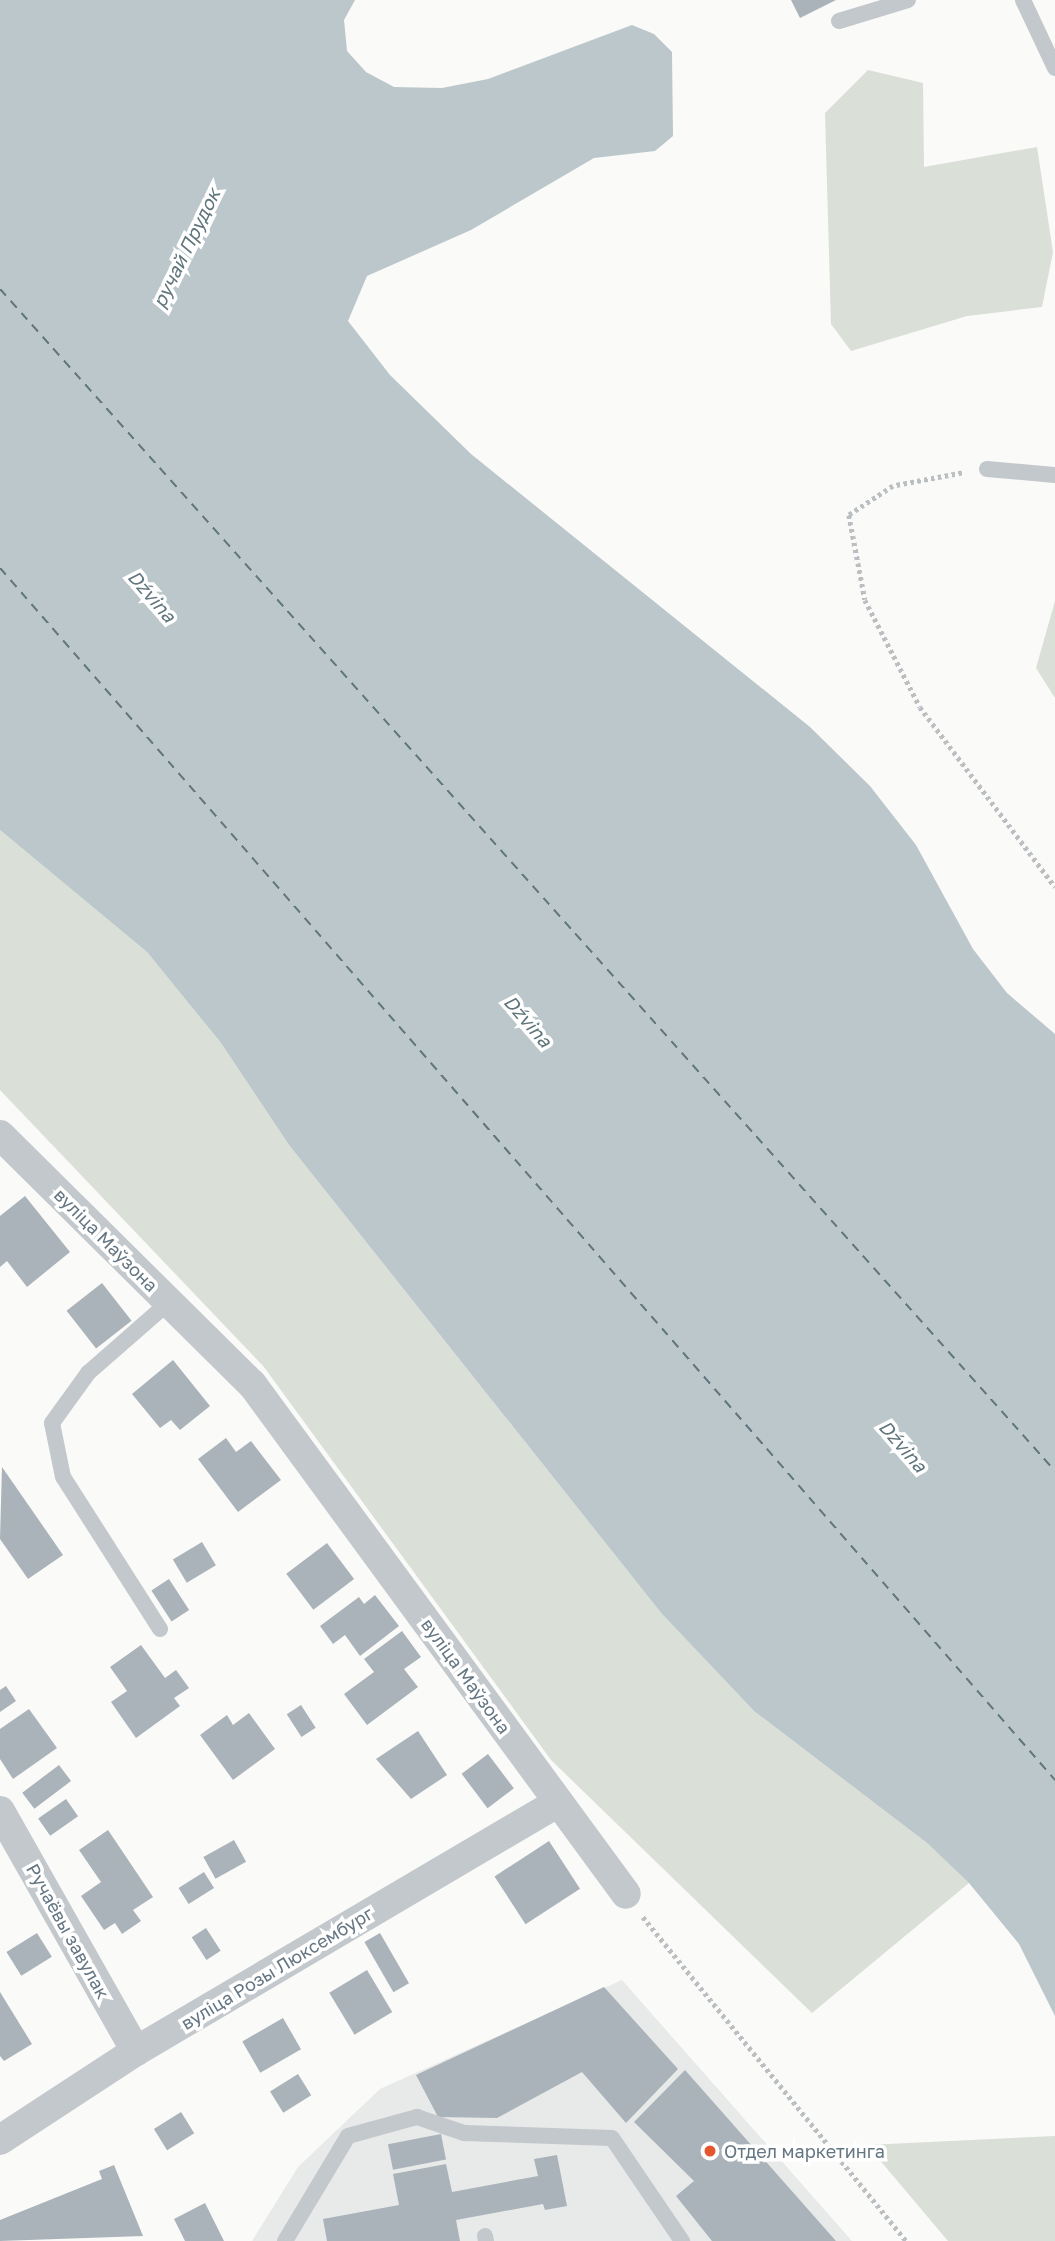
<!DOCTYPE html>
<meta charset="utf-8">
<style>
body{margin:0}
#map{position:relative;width:1055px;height:2241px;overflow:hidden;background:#fafaf8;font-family:"Golos Text",sans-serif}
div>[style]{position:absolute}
.built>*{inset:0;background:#e8e9e9}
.green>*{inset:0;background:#dadfd7}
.water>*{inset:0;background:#bbc7cb}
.ferry>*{height:2px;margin-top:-1px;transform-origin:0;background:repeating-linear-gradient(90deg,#60757c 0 9px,transparent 0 16px)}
.building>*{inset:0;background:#aab3b9;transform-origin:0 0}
.path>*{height:4.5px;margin-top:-2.25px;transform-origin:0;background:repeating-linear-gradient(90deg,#bbbfc2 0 3.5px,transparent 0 7px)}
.service>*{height:16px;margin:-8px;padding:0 8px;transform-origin:8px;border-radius:8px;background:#c3c8cc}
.minor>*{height:30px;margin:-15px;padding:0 15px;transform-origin:15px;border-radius:15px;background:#c3c8cc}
.dots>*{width:19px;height:19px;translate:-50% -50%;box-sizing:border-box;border:4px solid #fff;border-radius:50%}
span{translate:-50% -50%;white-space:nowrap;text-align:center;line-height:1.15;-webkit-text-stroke:7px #fff;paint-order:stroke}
.street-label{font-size:18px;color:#657683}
.poi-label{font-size:18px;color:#657683}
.left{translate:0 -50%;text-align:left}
.water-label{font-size:19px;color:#60757c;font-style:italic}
</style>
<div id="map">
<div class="built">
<i style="clip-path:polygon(622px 1980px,852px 2241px,252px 2241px,298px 2167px,380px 2089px)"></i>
</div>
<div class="green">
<i style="clip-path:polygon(868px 70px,923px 83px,924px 167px,1037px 147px,1053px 252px,1042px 307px,967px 316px,851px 351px,831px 324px,825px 113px)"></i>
<i style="clip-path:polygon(1055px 601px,1055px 698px,1036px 668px)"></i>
<i style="clip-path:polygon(0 830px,147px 952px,221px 1043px,289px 1145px,662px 1614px,754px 1711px,927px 1843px,969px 1883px,812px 2013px,551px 1760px,264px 1367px,0 1090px)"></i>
<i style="clip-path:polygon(1055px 2136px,1055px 2241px,948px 2241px,867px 2145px)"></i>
</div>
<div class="water">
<i style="clip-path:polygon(0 0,355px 0,344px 20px,347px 51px,366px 72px,394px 87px,442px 88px,488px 79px,632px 25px,654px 34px,672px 52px,673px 136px,655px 151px,594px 158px,471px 230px,367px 276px,348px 321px,390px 375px,471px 454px,810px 727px,870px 786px,916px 845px,973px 949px,1007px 993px,1055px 1034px,1055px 2016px,1019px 1944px,969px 1883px,927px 1843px,754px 1711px,662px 1614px,289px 1145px,221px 1043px,147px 952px,0 830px)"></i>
</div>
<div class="ferry">
<i style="left:0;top:289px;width:1584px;rotate:48.25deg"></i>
<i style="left:0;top:568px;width:1607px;rotate:48.96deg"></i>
</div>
<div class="building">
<i style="clip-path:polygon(791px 0,836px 0,800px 18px)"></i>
<i style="clip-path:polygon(25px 1196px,70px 1252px,27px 1287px,7px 1261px,0 1267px,0 1216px)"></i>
<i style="left:102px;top:1283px;width:48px;height:45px;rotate:52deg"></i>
<i style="clip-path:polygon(173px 1360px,210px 1406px,180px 1430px,171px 1420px,160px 1428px,132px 1394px)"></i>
<i style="clip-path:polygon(226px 1438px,236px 1452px,251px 1441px,281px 1480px,238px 1512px,198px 1459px)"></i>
<i style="clip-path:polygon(2px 1467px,63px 1555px,28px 1579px,0 1539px)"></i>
<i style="left:202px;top:1542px;width:27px;height:34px;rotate:59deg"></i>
<i style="left:327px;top:1543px;width:45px;height:51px;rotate:53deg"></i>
<i style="left:169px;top:1579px;width:37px;height:21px;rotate:57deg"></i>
<i style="clip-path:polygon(375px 1595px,399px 1626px,360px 1656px,345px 1635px,333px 1644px,320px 1626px,359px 1597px,364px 1604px)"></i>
<i style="clip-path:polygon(402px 1631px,421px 1657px,404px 1669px,418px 1687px,367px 1725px,344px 1694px,374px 1672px,364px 1659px)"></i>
<i style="clip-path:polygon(141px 1645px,165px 1678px,176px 1670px,189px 1688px,174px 1698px,180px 1706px,136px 1738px,111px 1702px,127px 1691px,110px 1667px)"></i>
<i style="clip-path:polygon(6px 1686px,16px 1701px,0 1712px,0 1690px)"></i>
<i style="left:301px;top:1705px;width:27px;height:17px;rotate:57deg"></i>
<i style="clip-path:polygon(29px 1709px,57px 1748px,13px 1779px,0 1759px,0 1729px)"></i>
<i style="clip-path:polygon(249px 1713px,275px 1749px,233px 1780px,200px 1735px,227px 1715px,233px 1725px)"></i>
<i style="clip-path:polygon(418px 1731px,447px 1775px,411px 1799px,376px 1759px)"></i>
<i style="left:488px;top:1754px;width:43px;height:33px;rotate:53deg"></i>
<i style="left:59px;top:1765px;width:20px;height:46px;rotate:53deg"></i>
<i style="left:66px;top:1799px;width:21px;height:34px;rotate:55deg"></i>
<i style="clip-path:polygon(108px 1830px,153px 1897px,133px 1910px,141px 1921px,122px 1934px,115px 1923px,104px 1930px,81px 1896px,101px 1882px,79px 1850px)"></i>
<i style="left:234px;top:1840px;width:25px;height:35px;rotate:61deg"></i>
<i style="left:549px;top:1841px;width:57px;height:65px;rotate:57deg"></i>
<i style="left:204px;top:1872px;width:19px;height:30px;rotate:58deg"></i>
<i style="left:206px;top:1928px;width:27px;height:17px;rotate:57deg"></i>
<i style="left:37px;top:1933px;width:28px;height:36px;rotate:58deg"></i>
<i style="left:380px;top:1933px;width:58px;height:18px;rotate:60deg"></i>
<i style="left:367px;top:1970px;width:49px;height:44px;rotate:59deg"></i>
<i style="clip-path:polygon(604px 1987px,678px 2069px,626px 2123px,582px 2072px,497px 2118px,438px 2117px,416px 2075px)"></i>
<i style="clip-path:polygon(0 1992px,32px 2044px,4px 2061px,0 2056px)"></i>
<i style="left:283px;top:2018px;width:36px;height:47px;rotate:60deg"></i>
<i style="clip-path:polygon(685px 2070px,836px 2241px,712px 2241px,676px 2196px,694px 2181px,634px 2122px)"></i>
<i style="left:298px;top:2074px;width:25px;height:33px;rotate:58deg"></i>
<i style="left:181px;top:2112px;width:25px;height:32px;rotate:58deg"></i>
<i style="left:441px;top:2134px;width:26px;height:54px;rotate:79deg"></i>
<i style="clip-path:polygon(557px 2155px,567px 2206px,545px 2210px,543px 2204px,456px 2220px,460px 2241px,327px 2241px,323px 2219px,399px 2205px,393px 2174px,446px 2164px,452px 2192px,538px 2176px,534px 2159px)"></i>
<i style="clip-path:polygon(114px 2165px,143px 2236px,0 2241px,0 2220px,102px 2179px,99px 2171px)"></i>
<i style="clip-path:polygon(205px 2203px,224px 2241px,185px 2241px,174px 2219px)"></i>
</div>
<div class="path">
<i style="left:962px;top:473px;width:70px;rotate:169.3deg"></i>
<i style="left:893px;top:486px;width:53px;rotate:146.6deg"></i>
<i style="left:849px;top:515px;width:86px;rotate:79.3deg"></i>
<i style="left:865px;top:600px;width:120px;rotate:62.8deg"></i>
<i style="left:920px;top:707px;width:225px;rotate:53.1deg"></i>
<i style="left:643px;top:1917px;width:417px;rotate:50.9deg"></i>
</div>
<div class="service">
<i style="left:1023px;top:0;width:75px;rotate:64.8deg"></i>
<i style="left:839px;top:21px;width:72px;rotate:-16.9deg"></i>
<i style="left:987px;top:469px;width:68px;rotate:5deg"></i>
<i style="left:160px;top:1629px;width:180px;rotate:-122.5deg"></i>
<i style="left:63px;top:1477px;width:55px;rotate:-101.5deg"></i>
<i style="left:52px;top:1423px;width:62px;rotate:-54.2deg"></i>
<i style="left:88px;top:1373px;width:108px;rotate:-41.2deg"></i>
<i style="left:485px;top:2236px;width:5px;rotate:79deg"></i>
<i style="left:285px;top:2241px;width:122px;rotate:-59deg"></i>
<i style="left:348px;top:2136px;width:72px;rotate:-15.4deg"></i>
<i style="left:417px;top:2117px;width:50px;rotate:18.8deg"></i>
<i style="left:464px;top:2133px;width:148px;rotate:1.9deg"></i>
<i style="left:612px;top:2138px;width:125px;rotate:55.8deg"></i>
</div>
<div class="minor">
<i style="left:0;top:1135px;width:354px;rotate:44.7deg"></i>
<i style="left:252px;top:1384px;width:632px;rotate:53.75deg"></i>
<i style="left:0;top:1811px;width:276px;rotate:60.5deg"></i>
<i style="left:0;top:2140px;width:163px;rotate:-33.2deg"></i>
<i style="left:136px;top:2051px;width:490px;rotate:-30.5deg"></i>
</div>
<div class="dots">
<i style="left:710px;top:2151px;background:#e4572e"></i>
</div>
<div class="street-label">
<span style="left:106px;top:1240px;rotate:45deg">вуліца Маўзона</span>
<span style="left:466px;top:1676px;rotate:54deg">вуліца Маўзона</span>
<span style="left:68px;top:1931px;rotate:61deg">Ручаёвы завулак</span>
<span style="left:277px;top:1968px;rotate:-31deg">вуліца Розы Люксембург</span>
</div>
<div class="poi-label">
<span class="left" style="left:724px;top:2151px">Отдел маркетинга</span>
</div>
<div class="water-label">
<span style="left:186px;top:248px;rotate:-64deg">ручай Прудок</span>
<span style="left:152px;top:596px;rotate:49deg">Dźvina</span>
<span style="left:528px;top:1021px;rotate:49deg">Dźvina</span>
<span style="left:903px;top:1446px;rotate:49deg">Dźvina</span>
</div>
</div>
